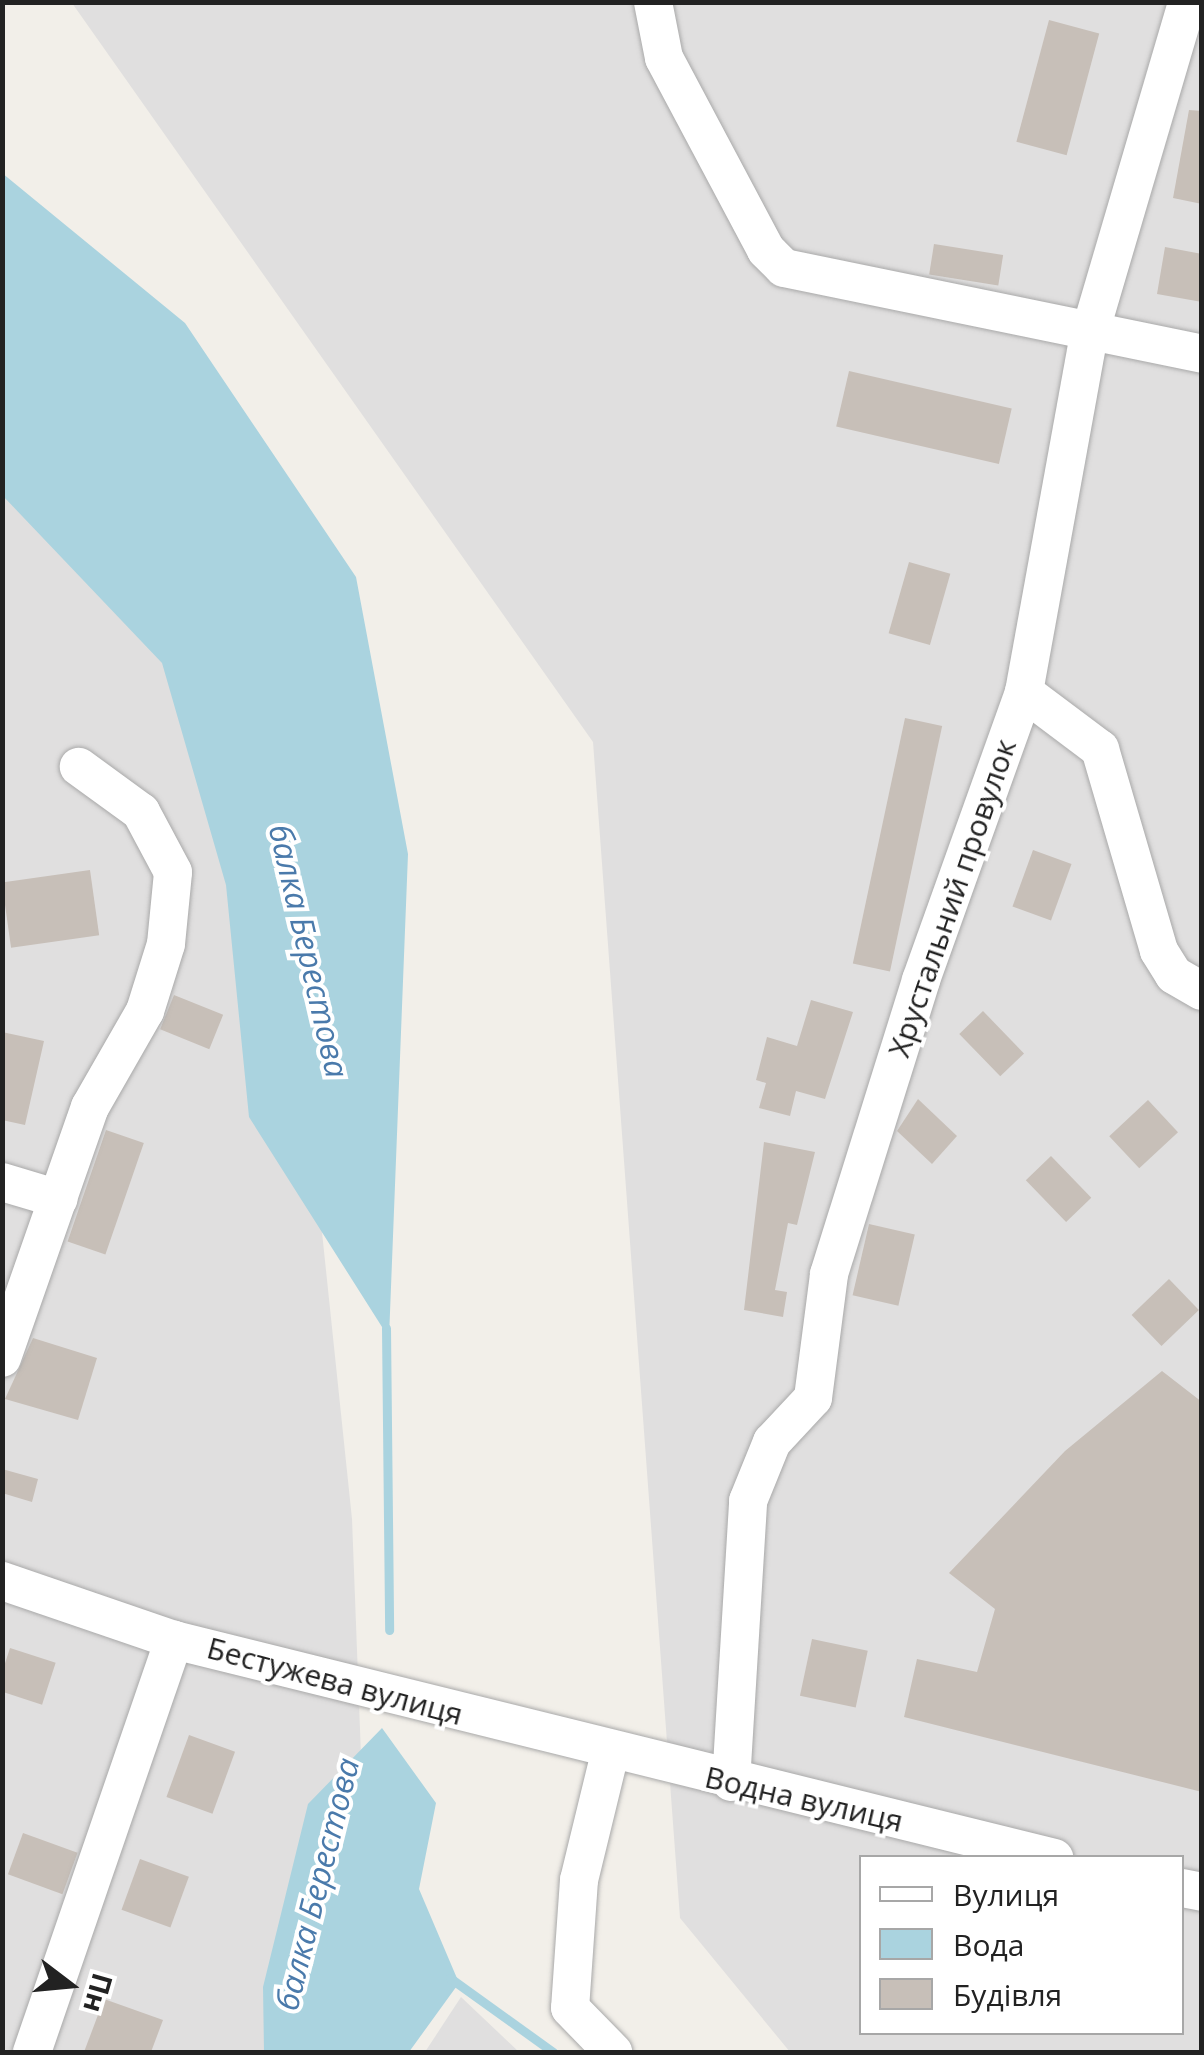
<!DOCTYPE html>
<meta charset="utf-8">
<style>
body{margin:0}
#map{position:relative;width:1204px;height:2055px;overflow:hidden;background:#f2efe9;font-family:"Open Sans",sans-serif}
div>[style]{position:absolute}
.residential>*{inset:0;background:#e0dfdf}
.water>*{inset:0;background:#aad3df}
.stream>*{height:9px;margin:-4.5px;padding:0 4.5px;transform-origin:4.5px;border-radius:4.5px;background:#aad3df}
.building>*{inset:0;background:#c7bfb8;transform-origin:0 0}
.roads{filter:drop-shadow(0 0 2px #a9a9a9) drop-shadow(0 0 2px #a9a9a9)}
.minor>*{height:38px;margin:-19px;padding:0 19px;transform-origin:19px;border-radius:19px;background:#fff}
span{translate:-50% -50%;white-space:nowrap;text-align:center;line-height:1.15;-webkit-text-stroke:8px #fff;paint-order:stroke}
.street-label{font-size:30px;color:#222}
.water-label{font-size:32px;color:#4a7aab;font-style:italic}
.frame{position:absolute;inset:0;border:5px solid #222;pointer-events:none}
.legend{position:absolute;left:859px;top:1855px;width:325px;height:180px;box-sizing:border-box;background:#fff;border:2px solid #a7a7a7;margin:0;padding:12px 18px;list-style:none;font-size:30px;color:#222}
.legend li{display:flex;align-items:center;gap:20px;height:50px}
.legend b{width:50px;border:2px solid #a7a7a7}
.north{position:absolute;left:20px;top:1935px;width:100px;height:100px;-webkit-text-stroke:8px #fff;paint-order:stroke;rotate:106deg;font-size:28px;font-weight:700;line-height:40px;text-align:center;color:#222}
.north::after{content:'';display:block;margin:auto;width:35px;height:45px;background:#222;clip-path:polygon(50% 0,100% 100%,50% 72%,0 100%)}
</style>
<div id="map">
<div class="residential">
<i style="clip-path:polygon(evenodd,72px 3px,1201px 3px,1201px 2052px,790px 2052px,680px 1918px,593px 742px,72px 3px,862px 1858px,1182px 1858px,1182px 2032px,862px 2032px,862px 1858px)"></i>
<i style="clip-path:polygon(2px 278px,254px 582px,352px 1519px,370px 1993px,332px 2052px,3px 2052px)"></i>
<i style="clip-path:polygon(461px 1997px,519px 2052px,425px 2052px)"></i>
</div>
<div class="water">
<i style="clip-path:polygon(2px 173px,185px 323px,356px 577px,408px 854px,389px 1338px,249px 1117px,226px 885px,162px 663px,3px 496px)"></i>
<i style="clip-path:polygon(382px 1728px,436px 1803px,419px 1889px,459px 1983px,409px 2052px,264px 2052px,263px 1987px,308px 1804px)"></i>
</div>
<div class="stream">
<i style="left:386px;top:1328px;width:302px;rotate:89.4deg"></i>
<i style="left:450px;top:1978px;width:127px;rotate:35.7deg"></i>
</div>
<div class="building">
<i style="left:1049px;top:20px;width:52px;height:126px;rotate:15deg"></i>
<i style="clip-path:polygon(1189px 110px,1202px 111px,1202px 204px,1173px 198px)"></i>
<i style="left:934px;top:244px;width:70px;height:31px;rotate:9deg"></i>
<i style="clip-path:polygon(1165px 247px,1202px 254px,1202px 302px,1157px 294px)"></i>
<i style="left:849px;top:371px;width:167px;height:57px;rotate:13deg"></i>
<i style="left:909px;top:562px;width:43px;height:74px;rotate:16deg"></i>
<i style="left:905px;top:718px;width:38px;height:251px;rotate:12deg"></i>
<i style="left:1033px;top:850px;width:41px;height:60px;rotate:20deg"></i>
<i style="left:90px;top:870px;width:66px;height:89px;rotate:82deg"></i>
<i style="left:174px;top:995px;width:53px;height:37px;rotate:22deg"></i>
<i style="clip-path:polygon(811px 1000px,853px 1012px,825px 1099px,796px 1091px,790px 1116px,759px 1108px,766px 1083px,756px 1080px,767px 1037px,797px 1046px)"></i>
<i style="left:983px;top:1011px;width:59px;height:33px;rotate:46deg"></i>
<i style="clip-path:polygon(2px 1032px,44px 1041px,25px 1125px,2px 1120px)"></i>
<i style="clip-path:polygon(918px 1099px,957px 1136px,932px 1164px,897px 1131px)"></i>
<i style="left:1148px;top:1100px;width:44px;height:53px;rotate:47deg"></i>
<i style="left:106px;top:1130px;width:40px;height:118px;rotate:19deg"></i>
<i style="clip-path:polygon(764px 1142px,815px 1152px,797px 1225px,788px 1223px,775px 1290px,787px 1292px,783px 1317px,744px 1310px)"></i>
<i style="left:1051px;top:1156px;width:58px;height:35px;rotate:46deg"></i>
<i style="left:869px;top:1224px;width:47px;height:73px;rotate:13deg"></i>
<i style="left:1169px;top:1279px;width:43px;height:52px;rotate:46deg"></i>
<i style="clip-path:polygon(33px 1338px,97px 1358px,78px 1420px,5px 1399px)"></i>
<i style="clip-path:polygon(1162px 1371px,1202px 1402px,1202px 1792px,904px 1717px,917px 1659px,977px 1672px,995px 1609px,949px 1573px,1065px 1451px)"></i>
<i style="clip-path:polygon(2px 1469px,38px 1479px,32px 1502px,2px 1493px)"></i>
<i style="left:812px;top:1639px;width:57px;height:58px;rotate:12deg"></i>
<i style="left:10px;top:1648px;width:48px;height:44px;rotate:18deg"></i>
<i style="left:189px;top:1735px;width:49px;height:66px;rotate:20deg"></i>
<i style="left:23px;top:1833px;width:58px;height:44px;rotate:20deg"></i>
<i style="left:140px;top:1859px;width:52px;height:54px;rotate:20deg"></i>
<i style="clip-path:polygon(104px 1999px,163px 2020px,151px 2052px,84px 2052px)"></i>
</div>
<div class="roads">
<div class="minor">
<i style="left:653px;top:2px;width:57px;rotate:78.9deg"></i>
<i style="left:664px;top:58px;width:217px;rotate:62deg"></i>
<i style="left:766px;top:250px;width:25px;rotate:45deg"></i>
<i style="left:784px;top:268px;width:427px;rotate:11.6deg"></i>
<i style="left:1024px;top:692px;width:95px;rotate:36.9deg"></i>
<i style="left:1100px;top:749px;width:210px;rotate:73.7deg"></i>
<i style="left:1159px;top:951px;width:28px;rotate:58deg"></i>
<i style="left:1174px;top:975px;width:32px;rotate:30deg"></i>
<i style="left:2px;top:1182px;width:59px;rotate:16.6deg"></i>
<i style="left:2px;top:1358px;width:266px;rotate:-70.7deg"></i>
<i style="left:90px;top:1107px;width:111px;rotate:-60.2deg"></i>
<i style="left:145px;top:1011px;width:70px;rotate:-72.6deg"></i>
<i style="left:166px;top:944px;width:72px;rotate:-84.4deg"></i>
<i style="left:173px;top:872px;width:68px;rotate:-118.1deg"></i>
<i style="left:141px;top:812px;width:77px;rotate:-144deg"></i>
<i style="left:2px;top:1581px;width:182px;rotate:18.9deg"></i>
<i style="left:174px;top:1640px;width:907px;rotate:13.91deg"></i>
<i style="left:610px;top:1753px;width:131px;rotate:103.7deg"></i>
<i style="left:579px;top:1880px;width:128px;rotate:94deg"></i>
<i style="left:570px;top:2008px;width:62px;rotate:45.7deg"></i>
<i style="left:731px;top:1782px;width:282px;rotate:-86.5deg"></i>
<i style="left:748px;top:1501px;width:64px;rotate:-67.9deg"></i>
<i style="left:772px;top:1442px;width:60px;rotate:-47deg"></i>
<i style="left:813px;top:1398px;width:125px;rotate:-82.6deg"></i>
<i style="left:829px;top:1274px;width:308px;rotate:-72.6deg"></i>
<i style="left:921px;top:980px;width:306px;rotate:-70.3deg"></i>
<i style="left:1024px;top:692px;width:362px;rotate:-79.7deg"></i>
<i style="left:1089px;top:336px;width:348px;rotate:-73.6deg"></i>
<i style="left:1182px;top:1888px;width:20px;rotate:11deg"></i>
<i style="left:32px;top:2052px;width:436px;rotate:-71deg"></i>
</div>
</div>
<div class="street-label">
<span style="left:952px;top:898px;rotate:-71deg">Хрустальний провулок</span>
<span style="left:335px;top:1681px;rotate:15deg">Бестужева вулиця</span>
<span style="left:804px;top:1799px;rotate:13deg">Водна вулиця</span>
</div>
<div class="water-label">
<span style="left:309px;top:951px;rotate:77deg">балка Берестова</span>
<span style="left:317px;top:1884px;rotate:-76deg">балка Берестова</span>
</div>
<div class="frame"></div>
<ul class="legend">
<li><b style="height:12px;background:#fff"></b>Вулиця</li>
<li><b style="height:28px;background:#aad3df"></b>Вода</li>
<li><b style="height:28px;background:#c7bfb8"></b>Будівля</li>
</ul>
<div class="north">Пн</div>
</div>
